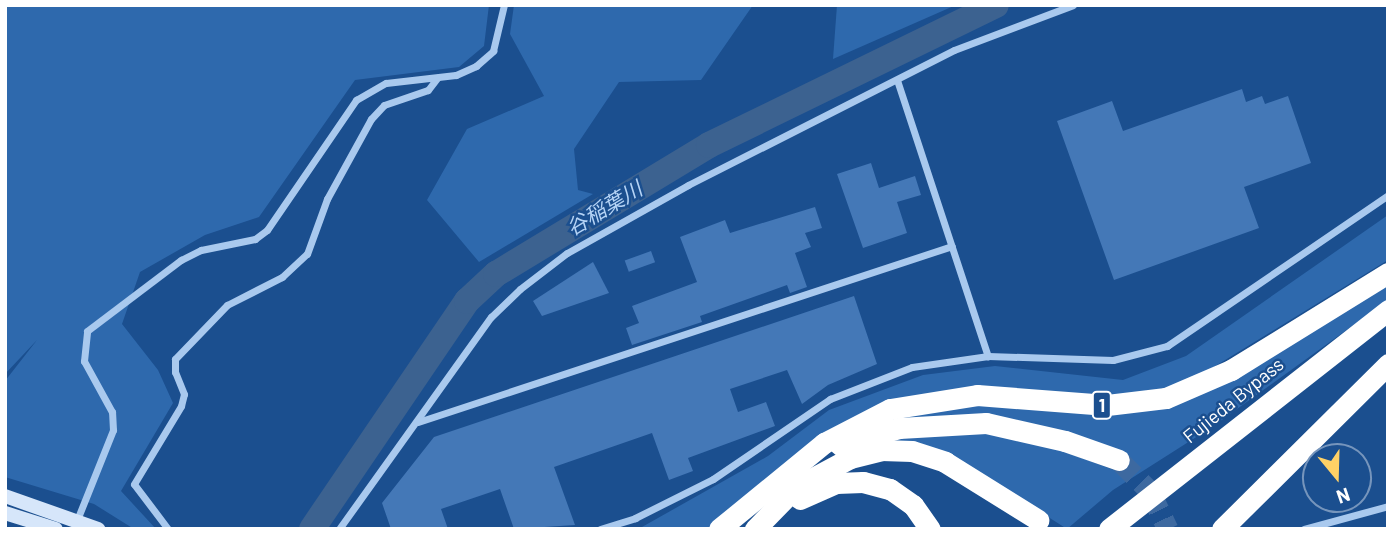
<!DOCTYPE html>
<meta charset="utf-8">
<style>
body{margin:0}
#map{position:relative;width:1393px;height:534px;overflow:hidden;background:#1b4f8f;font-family:Barlow,"Noto Sans JP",sans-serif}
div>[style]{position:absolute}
.green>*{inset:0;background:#2e69ad}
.river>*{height:26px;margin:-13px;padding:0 13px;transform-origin:13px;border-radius:13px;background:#3c6290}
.building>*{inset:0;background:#4478b7;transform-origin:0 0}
.motorway-tunnel>*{height:21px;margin-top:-10.5px;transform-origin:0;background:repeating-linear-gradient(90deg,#3d69a0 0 21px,transparent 0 31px)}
.minor>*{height:7px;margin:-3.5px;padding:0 3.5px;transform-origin:3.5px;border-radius:3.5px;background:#a9c9ee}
.secondary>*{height:14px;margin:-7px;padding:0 7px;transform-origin:7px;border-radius:7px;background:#d6e6fa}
.motorway>*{height:21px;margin:-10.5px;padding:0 10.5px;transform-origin:10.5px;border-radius:10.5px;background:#fff}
span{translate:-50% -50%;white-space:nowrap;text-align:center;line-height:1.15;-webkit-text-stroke:5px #1b4f8f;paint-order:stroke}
.shield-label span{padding:2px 5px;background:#1b4f8f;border:2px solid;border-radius:5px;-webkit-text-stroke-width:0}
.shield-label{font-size:18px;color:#fff;font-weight:700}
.street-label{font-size:19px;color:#fff}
.water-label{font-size:21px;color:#b5d3f5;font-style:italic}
.frame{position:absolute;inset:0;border:7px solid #fff;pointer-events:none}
.north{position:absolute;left:1302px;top:443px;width:70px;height:70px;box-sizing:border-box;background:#1b4f8f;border:2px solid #7695bc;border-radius:50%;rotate:161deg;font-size:19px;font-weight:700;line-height:28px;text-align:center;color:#fff}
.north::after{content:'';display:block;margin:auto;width:24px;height:32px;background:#ffd166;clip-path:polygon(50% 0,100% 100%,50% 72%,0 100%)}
</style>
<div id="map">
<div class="green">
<i style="clip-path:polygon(5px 5px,489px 5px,484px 46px,459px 67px,355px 80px,259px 217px,205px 235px,140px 272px,122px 324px,158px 370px,173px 403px,121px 491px,156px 529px,134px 529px,94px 504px,5px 477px,5px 381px,37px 340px,5px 374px)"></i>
<i style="clip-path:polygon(514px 5px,753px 5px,701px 80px,619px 82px,574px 149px,578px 190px,593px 194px,479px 262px,427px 200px,467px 129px,544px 96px,510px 34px)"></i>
<i style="clip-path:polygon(837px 5px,956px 5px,833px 59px)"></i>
<i style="clip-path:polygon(1388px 215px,1388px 260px,1186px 384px,1121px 398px,916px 395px,796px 456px,707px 529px,642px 527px,768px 456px,829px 410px,923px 375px,995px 366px,1123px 380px,1186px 356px)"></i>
<i style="clip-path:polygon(1388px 280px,1388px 300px,1212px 427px,1113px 490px,1067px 529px,981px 474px,887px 444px,927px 429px,1009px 431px,1114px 470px,1123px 456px,1047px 429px,876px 420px,947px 402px,1127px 412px,1201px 395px)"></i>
</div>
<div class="river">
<i style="left:312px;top:529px;width:276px;rotate:-55.8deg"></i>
<i style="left:467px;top:301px;width:40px;rotate:-43deg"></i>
<i style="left:496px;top:274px;width:249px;rotate:-31.2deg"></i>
<i style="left:709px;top:145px;width:319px;rotate:-26deg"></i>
</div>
<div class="building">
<i style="clip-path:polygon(1242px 89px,1246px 102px,1262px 96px,1265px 104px,1288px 96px,1311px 163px,1244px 187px,1259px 228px,1114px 280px,1057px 121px,1112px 101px,1123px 131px)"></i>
<i style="clip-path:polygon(871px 163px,879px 188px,915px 176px,921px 195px,897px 202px,907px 233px,863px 248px,837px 174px)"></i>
<i style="clip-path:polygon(815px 207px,822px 228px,805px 233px,811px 247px,795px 253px,807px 287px,790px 293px,787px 285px,700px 316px,702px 322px,632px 345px,626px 328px,639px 323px,632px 306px,697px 282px,680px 237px,725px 220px,730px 233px)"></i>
<i style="left:651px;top:251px;width:12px;height:28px;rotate:70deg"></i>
<i style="clip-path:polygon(593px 262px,609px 293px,542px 316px,533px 301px)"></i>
<i style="clip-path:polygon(854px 296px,877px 364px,828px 385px,802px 404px,787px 370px,730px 389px,738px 412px,766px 402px,775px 426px,688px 458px,693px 471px,669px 480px,652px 433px,554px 467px,575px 525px,514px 529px,500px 489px,441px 509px,448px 529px,391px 529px,382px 503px,434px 437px)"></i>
</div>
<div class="motorway-tunnel">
<i style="left:1119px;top:460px;width:44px;rotate:45deg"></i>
<i style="left:1150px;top:491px;width:42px;rotate:64.7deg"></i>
</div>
<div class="minor">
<i style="left:897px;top:80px;width:291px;rotate:71.8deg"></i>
<i style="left:418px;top:422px;width:562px;rotate:-18.24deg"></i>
<i style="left:77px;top:520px;width:97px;rotate:-68.2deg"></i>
<i style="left:113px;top:430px;width:18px;rotate:-93deg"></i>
<i style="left:112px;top:412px;width:58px;rotate:-118.8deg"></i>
<i style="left:84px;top:361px;width:30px;rotate:-84deg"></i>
<i style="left:87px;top:331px;width:118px;rotate:-37.1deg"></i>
<i style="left:181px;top:260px;width:22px;rotate:-27deg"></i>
<i style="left:201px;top:250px;width:55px;rotate:-11.5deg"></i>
<i style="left:255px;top:239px;width:15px;rotate:-37deg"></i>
<i style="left:267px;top:230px;width:158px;rotate:-55.6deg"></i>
<i style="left:356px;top:100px;width:34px;rotate:-30deg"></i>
<i style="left:386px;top:83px;width:70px;rotate:-6.5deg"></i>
<i style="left:456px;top:75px;width:22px;rotate:-24deg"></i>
<i style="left:476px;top:66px;width:23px;rotate:-41deg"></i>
<i style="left:493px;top:51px;width:47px;rotate:-76.6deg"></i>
<i style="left:168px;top:529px;width:56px;rotate:-127.1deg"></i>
<i style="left:134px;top:484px;width:91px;rotate:-58.9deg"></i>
<i style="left:181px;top:406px;width:12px;rotate:-76deg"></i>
<i style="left:184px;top:394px;width:24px;rotate:-112deg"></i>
<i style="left:175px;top:372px;width:13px;rotate:-90deg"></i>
<i style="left:175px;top:359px;width:75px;rotate:-46.1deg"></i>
<i style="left:227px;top:305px;width:62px;rotate:-27deg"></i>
<i style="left:282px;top:277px;width:34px;rotate:-43deg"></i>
<i style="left:307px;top:254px;width:59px;rotate:-70deg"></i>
<i style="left:327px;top:199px;width:91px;rotate:-61.2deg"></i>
<i style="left:371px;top:119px;width:19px;rotate:-47deg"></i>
<i style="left:384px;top:105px;width:46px;rotate:-18.8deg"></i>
<i style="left:428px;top:90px;width:15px;rotate:-53deg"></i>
<i style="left:339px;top:529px;width:261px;rotate:-54.4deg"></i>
<i style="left:491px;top:317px;width:40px;rotate:-44deg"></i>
<i style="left:520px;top:289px;width:59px;rotate:-37.5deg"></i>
<i style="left:567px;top:253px;width:139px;rotate:-29.3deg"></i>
<i style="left:688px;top:185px;width:298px;rotate:-26.9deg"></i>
<i style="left:954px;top:50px;width:127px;rotate:-20.7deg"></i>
<i style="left:600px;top:529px;width:37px;rotate:-17deg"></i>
<i style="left:635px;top:518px;width:87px;rotate:-26.6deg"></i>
<i style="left:713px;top:479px;width:142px;rotate:-34.4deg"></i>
<i style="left:830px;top:399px;width:88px;rotate:-21.3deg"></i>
<i style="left:912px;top:367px;width:77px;rotate:-8.2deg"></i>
<i style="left:988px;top:356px;width:125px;rotate:1.8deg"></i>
<i style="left:1113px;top:360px;width:56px;rotate:-14.5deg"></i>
<i style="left:1167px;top:346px;width:268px;rotate:-34.3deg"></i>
<i style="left:1304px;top:529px;width:87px;rotate:-15.3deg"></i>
</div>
<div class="secondary">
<i style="left:5px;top:496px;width:99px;rotate:19.5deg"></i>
<i style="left:5px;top:513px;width:53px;rotate:17.4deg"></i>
</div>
<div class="motorway">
<i style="left:840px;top:445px;width:61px;rotate:-16.1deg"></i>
<i style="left:899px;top:428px;width:87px;rotate:-3.3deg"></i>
<i style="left:986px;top:423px;width:81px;rotate:12.8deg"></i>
<i style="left:1065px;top:441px;width:57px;rotate:19.4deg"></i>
<i style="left:800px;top:499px;width:39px;rotate:-24deg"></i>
<i style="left:836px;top:483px;width:27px;rotate:-2deg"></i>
<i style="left:863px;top:482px;width:28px;rotate:15deg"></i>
<i style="left:890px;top:489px;width:28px;rotate:35deg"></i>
<i style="left:913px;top:505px;width:29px;rotate:55deg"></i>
<i style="left:719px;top:529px;width:136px;rotate:-39.3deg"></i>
<i style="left:824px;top:443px;width:74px;rotate:-27.3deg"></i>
<i style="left:890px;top:409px;width:88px;rotate:-9.1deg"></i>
<i style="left:977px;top:395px;width:130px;rotate:4.4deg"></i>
<i style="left:1107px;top:405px;width:59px;rotate:-6.8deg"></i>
<i style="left:1166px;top:398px;width:71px;rotate:-23.3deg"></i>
<i style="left:1231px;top:370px;width:185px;rotate:-31.7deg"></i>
<i style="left:755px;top:529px;width:59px;rotate:-45.7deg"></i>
<i style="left:796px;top:487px;width:61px;rotate:-28.2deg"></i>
<i style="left:850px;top:458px;width:32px;rotate:-14deg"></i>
<i style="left:881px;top:450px;width:31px;rotate:2deg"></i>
<i style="left:912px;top:451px;width:35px;rotate:18deg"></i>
<i style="left:945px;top:462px;width:110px;rotate:31.9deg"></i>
<i style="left:1109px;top:529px;width:355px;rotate:-38.1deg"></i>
<i style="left:1222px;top:529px;width:234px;rotate:-44.8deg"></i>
</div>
<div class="shield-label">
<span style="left:1102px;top:405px">1</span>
</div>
<div class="street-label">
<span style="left:1233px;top:400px;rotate:-39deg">Fujieda Bypass</span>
</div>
<div class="water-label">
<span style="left:604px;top:208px;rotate:-31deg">谷稲葉川</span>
</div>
<div class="frame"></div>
<div class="north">N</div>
</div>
